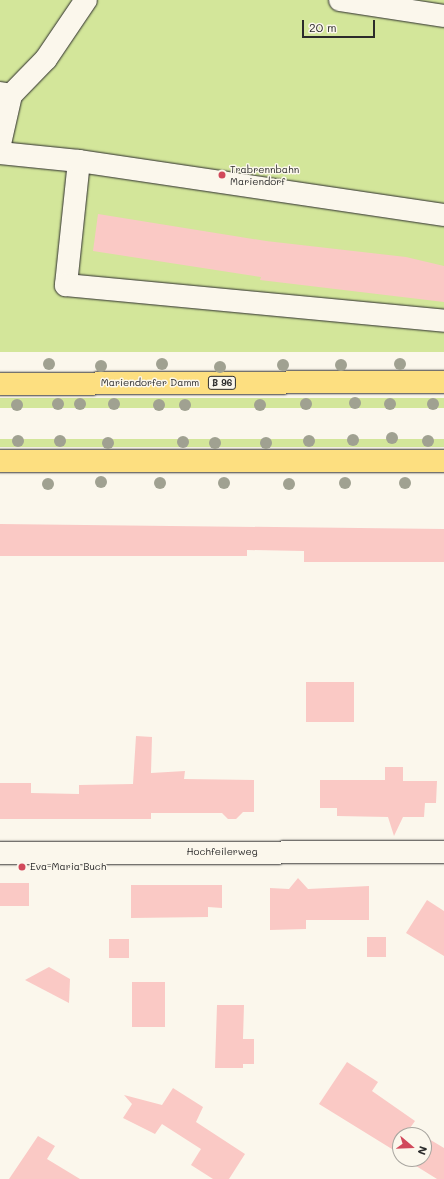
<!DOCTYPE html>
<style>
body{margin:0}
#map{position:relative;width:444px;height:1179px;overflow:hidden;background:#fbf7ec;font-family:Mali,sans-serif}
div>[style]{position:absolute}
.green>*{inset:0;background:#d3e69a;transform-origin:0 0}
.building>*{inset:0;background:#fac9c5;transform-origin:0 0}
.roads{filter:drop-shadow(0 0 1px #2b2b2b) drop-shadow(0 0 1px #2b2b2b)}
.minor>*{height:22px;margin:-11px;padding:0 11px;transform-origin:11px;border-radius:11px;background:#fbf7ec}
.major>*{height:22px;margin:-11px;padding:0 11px;transform-origin:11px;border-radius:11px;background:#fddf80}
.trees>*{width:12px;height:12px;margin:-6px;border-radius:50%;background:#a0a191}
.dots>*{width:11px;height:11px;translate:-50% -50%;box-sizing:border-box;border:2px solid #fbf7ec;border-radius:50%}
span{translate:-50% -50%;white-space:nowrap;text-align:center;line-height:1.15;-webkit-text-stroke:3px #fbf7ec;paint-order:stroke}
.shield-label span{padding:1px 3px;background:#fbf7ec;border:1px solid;border-radius:3px;-webkit-text-stroke-width:0}
.shield-label{font-size:9px;color:#2b2b2b;font-weight:700}
.poi-label{font-size:10px;color:#2b2b2b}
.left{translate:0 -50%;text-align:left}
.street-label{font-size:10px;color:#2b2b2b}
.north{position:absolute;left:392px;top:1127px;width:40px;height:40px;box-sizing:border-box;background:#fbf7ec;border:1px solid #a8a59f;border-radius:50%;rotate:109deg;font-size:11px;font-weight:700;line-height:16px;text-align:center;color:#2b2b2b}
.north::after{content:'';display:block;margin:auto;width:14px;height:18px;background:#d1495b;clip-path:polygon(50% 0,100% 100%,50% 72%,0 100%)}
.scale{position:absolute;left:302px;top:20px;width:73px;height:18px;box-sizing:border-box;border:2px solid #2b2b2b;border-top:0;padding-left:5px;font-size:12px;line-height:14px;white-space:nowrap;color:#2b2b2b;-webkit-text-stroke:3px #fbf7ec;paint-order:stroke}
</style>
<div id="map">
<div class="green">
<i style="left:0;top:0;width:444px;height:352px"></i>
<i style="left:444px;top:398px;width:10px;height:444px;rotate:90deg"></i>
<i style="left:444px;top:439px;width:8px;height:444px;rotate:90deg"></i>
</div>
<div class="building">
<i style="clip-path:polygon(98px 214px,266px 241px,406px 257px,444px 266px,444px 302px,260px 280px,261px 277px,93px 251px)"></i>
<i style="clip-path:polygon(0 524px,444px 529px,444px 562px,304px 562px,304px 551px,247px 550px,247px 556px,0 556px)"></i>
<i style="left:306px;top:682px;width:48px;height:40px"></i>
<i style="clip-path:polygon(136px 736px,152px 737px,151px 773px,185px 771px,184px 779px,254px 780px,254px 812px,243px 812px,236px 819px,228px 819px,222px 813px,151px 813px,151px 819px,0 819px,0 783px,31px 783px,31px 793px,79px 794px,79px 785px,133px 784px)"></i>
<i style="clip-path:polygon(385px 767px,403px 767px,403px 781px,437px 781px,436px 803px,425px 803px,424px 817px,403px 817px,394px 836px,388px 817px,337px 816px,337px 808px,320px 808px,320px 780px,385px 780px)"></i>
<i style="clip-path:polygon(298px 878px,308px 889px,369px 886px,369px 920px,306px 920px,306px 929px,270px 930px,270px 888px,289px 889px)"></i>
<i style="left:0;top:883px;width:29px;height:23px"></i>
<i style="clip-path:polygon(131px 885px,222px 885px,222px 908px,208px 907px,208px 917px,131px 918px)"></i>
<i style="clip-path:polygon(427px 900px,444px 911px,444px 956px,406px 933px)"></i>
<i style="left:367px;top:937px;width:19px;height:20px"></i>
<i style="left:109px;top:939px;width:20px;height:19px"></i>
<i style="clip-path:polygon(49px 967px,70px 979px,69px 1003px,25px 980px)"></i>
<i style="left:132px;top:982px;width:33px;height:45px"></i>
<i style="clip-path:polygon(217px 1005px,244px 1005px,243px 1039px,254px 1039px,254px 1064px,243px 1064px,243px 1068px,215px 1068px)"></i>
<i style="clip-path:polygon(347px 1062px,378px 1082px,372px 1091px,415px 1121px,410px 1128px,422px 1135px,400px 1135px,400px 1154px,319px 1104px)"></i>
<i style="clip-path:polygon(173px 1088px,203px 1107px,196px 1122px,245px 1154px,229px 1179px,213px 1179px,191px 1165px,201px 1149px,162px 1124px,155px 1134px,123px 1118px,132px 1104px,124px 1095px,162px 1105px)"></i>
<i style="clip-path:polygon(38px 1136px,55px 1146px,47px 1159px,80px 1179px,9px 1179px)"></i>
<i style="clip-path:polygon(424px 1136px,444px 1148px,444px 1179px,437px 1179px,408px 1161px,424px 1159px)"></i>
</div>
<div class="roads">
<div class="minor">
<i style="left:340px;top:0;width:105px;rotate:8.7deg"></i>
<i style="left:0;top:93px;width:11px;rotate:10deg"></i>
<i style="left:11px;top:95px;width:50px;rotate:102.7deg"></i>
<i style="left:11px;top:95px;width:50px;rotate:-45.8deg"></i>
<i style="left:46px;top:59px;width:71px;rotate:-55.9deg"></i>
<i style="left:0;top:153px;width:79px;rotate:5.8deg"></i>
<i style="left:79px;top:161px;width:125px;rotate:96deg"></i>
<i style="left:66px;top:285px;width:380px;rotate:5.4deg"></i>
<i style="left:79px;top:161px;width:369px;rotate:8.4deg"></i>
<i style="left:0;top:853px;width:444px;rotate:-0.1deg"></i>
</div>
<div class="major">
<i style="left:0;top:384px;width:444px;rotate:-0.3deg"></i>
<i style="left:0;top:461px;width:444px"></i>
</div>
</div>
<div class="trees">
<i style="left:49px;top:364px"></i>
<i style="left:162px;top:364px"></i>
<i style="left:400px;top:364px"></i>
<i style="left:283px;top:365px"></i>
<i style="left:341px;top:365px"></i>
<i style="left:101px;top:366px"></i>
<i style="left:220px;top:367px"></i>
<i style="left:355px;top:403px"></i>
<i style="left:58px;top:404px"></i>
<i style="left:80px;top:404px"></i>
<i style="left:114px;top:404px"></i>
<i style="left:306px;top:404px"></i>
<i style="left:390px;top:404px"></i>
<i style="left:433px;top:404px"></i>
<i style="left:17px;top:405px"></i>
<i style="left:159px;top:405px"></i>
<i style="left:185px;top:405px"></i>
<i style="left:260px;top:405px"></i>
<i style="left:392px;top:438px"></i>
<i style="left:353px;top:440px"></i>
<i style="left:18px;top:441px"></i>
<i style="left:60px;top:441px"></i>
<i style="left:309px;top:441px"></i>
<i style="left:428px;top:441px"></i>
<i style="left:183px;top:442px"></i>
<i style="left:108px;top:443px"></i>
<i style="left:215px;top:443px"></i>
<i style="left:266px;top:443px"></i>
<i style="left:101px;top:482px"></i>
<i style="left:160px;top:483px"></i>
<i style="left:224px;top:483px"></i>
<i style="left:345px;top:483px"></i>
<i style="left:405px;top:483px"></i>
<i style="left:48px;top:484px"></i>
<i style="left:289px;top:484px"></i>
</div>
<div class="dots">
<i style="left:222px;top:175px;background:#d1495b"></i>
<i style="left:22px;top:867px;background:#d1495b"></i>
</div>
<div class="shield-label">
<span style="left:222px;top:383px">B 96</span>
</div>
<div class="poi-label">
<span class="left" style="left:230px;top:175px">Trabrennbahn<br>Mariendorf</span>
<span class="left" style="left:30px;top:867px">Eva-Maria Buch</span>
</div>
<div class="street-label">
<span style="left:150px;top:383px">Mariendorfer Damm</span>
<span style="left:222px;top:852px">Hochfeilerweg</span>
</div>
<div class="north">N</div>
<div class="scale">20 m</div>
</div>
